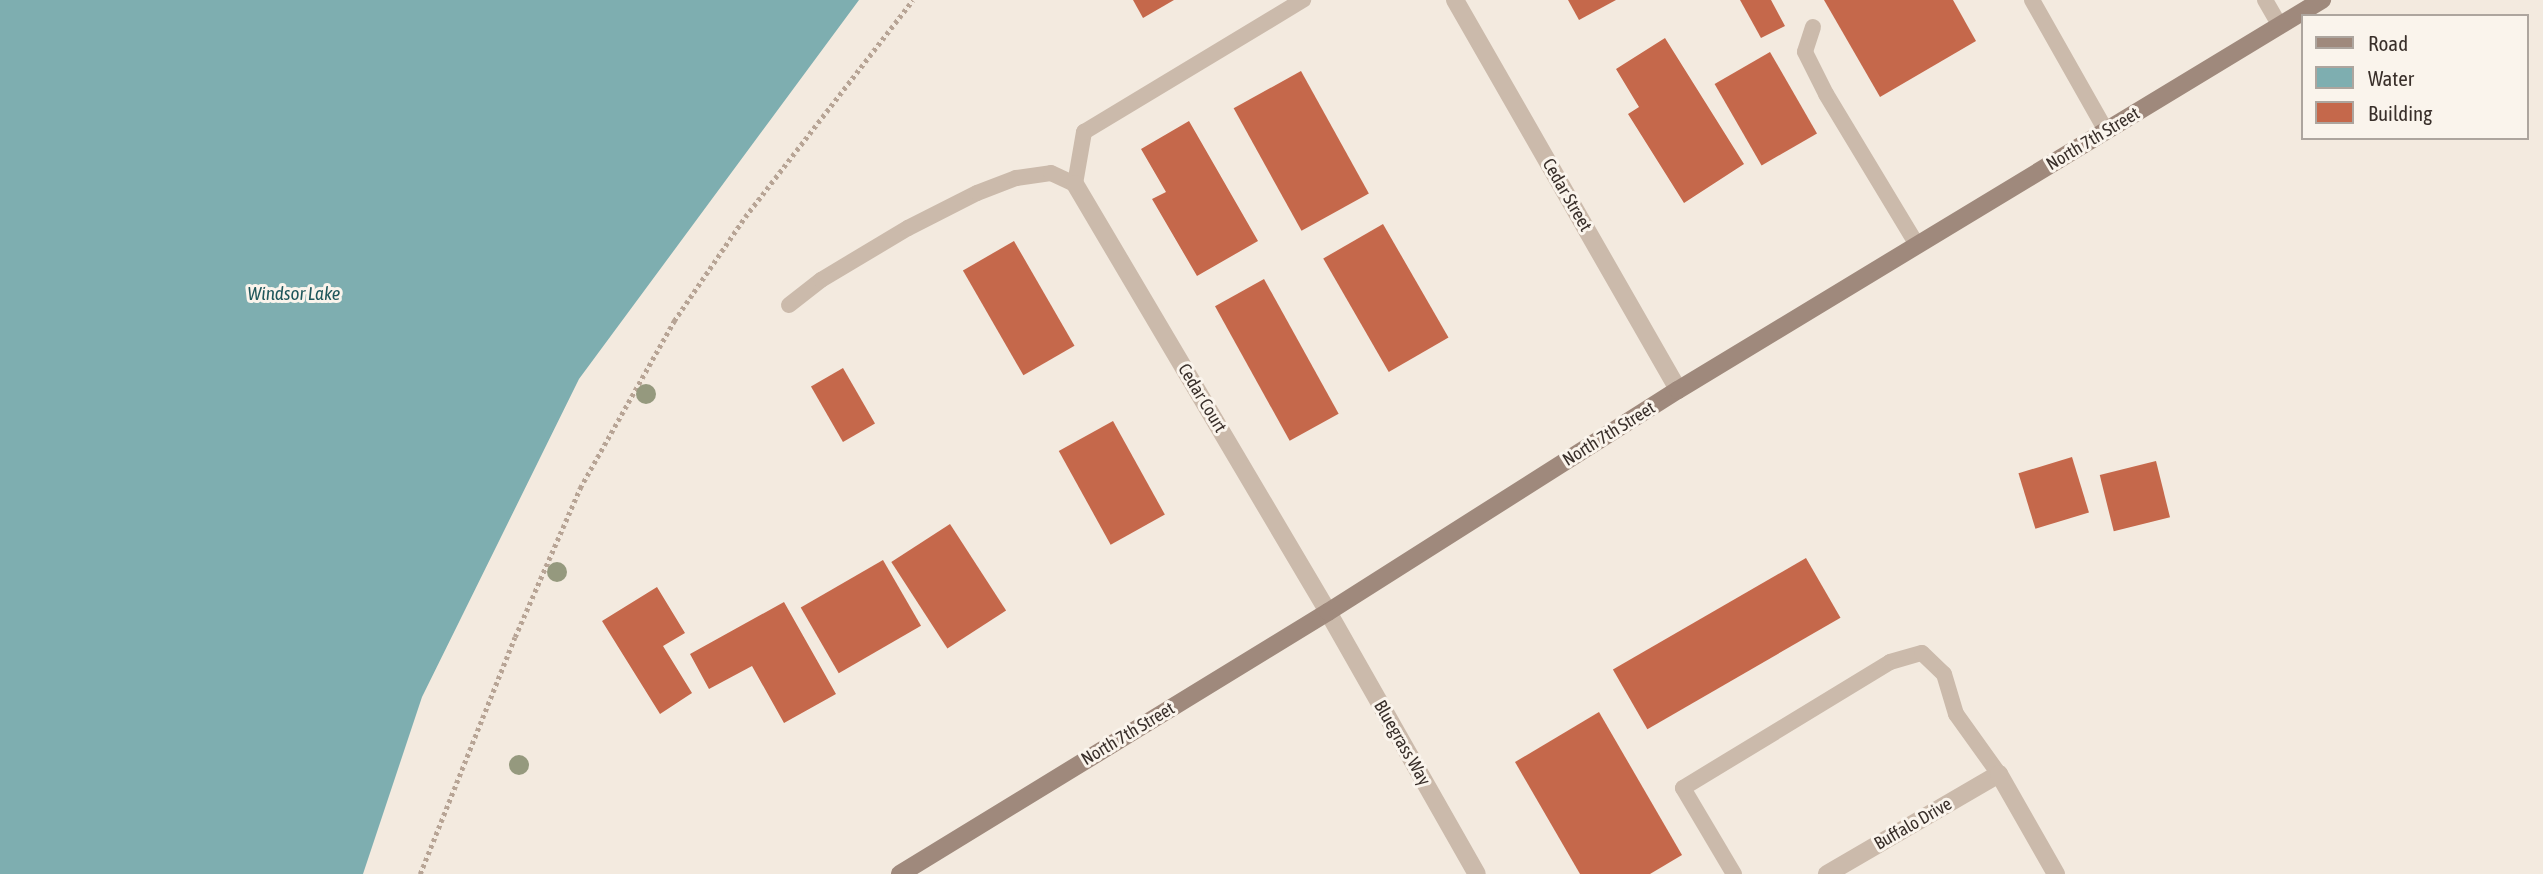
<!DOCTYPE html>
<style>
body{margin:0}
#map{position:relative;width:2543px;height:874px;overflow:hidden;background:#f3eadf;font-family:"Asap Condensed",sans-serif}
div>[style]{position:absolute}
.water>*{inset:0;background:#7eaeb0}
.building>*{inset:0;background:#c5684b;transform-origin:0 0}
.path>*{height:4.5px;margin-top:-2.25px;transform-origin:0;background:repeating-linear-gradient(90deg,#b7a495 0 3.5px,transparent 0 7px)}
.lane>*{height:16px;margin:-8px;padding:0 8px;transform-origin:8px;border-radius:8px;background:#cbbaab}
.street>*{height:18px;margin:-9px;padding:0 9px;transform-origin:9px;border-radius:9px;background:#cbbaab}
.secondary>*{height:18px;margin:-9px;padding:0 9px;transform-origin:9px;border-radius:9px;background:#9f897c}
.trees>*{width:20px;height:20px;margin:-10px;border-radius:50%;background:#95997e}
span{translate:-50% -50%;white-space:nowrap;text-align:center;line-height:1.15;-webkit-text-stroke:6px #faf4ec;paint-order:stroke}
.street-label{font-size:18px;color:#392f2a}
.water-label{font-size:19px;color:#1f575b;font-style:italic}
.legend{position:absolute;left:2301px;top:14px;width:228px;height:126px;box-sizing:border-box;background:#faf4ec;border:2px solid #ada59e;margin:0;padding:9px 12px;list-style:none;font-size:21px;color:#392f2a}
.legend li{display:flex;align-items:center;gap:14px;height:35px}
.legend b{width:35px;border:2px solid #ada59e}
</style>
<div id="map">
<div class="water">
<i style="clip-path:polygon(0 0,859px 0,579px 379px,422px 697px,363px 874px,0 874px)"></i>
</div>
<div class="building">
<i style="clip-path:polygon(1133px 0,1174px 0,1143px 18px)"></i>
<i style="clip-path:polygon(1568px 0,1616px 0,1579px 20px)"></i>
<i style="clip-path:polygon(1740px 0,1771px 0,1785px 26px,1761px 38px)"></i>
<i style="clip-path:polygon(1824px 0,1953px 0,1976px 41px,1880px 97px)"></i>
<i style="clip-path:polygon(1665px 38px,1744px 164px,1684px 203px,1628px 114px,1639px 107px,1616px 69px)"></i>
<i style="left:1770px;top:52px;width:94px;height:64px;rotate:60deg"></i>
<i style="left:1301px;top:71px;width:140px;height:77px;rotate:61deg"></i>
<i style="clip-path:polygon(1189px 121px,1258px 241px,1197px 276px,1152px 199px,1166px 192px,1141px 149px)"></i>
<i style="left:1383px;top:224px;width:131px;height:69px;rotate:60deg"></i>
<i style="left:1014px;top:241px;width:121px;height:59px;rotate:60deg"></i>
<i style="left:1264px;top:279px;width:154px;height:56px;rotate:61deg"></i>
<i style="left:843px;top:368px;width:64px;height:37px;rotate:60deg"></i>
<i style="left:1113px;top:421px;width:107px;height:62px;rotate:61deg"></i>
<i style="left:2072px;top:457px;width:58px;height:56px;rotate:73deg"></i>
<i style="left:2156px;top:461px;width:58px;height:58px;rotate:76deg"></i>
<i style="left:950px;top:524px;width:103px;height:70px;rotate:57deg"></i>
<i style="left:1806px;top:558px;width:69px;height:223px;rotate:60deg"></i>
<i style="left:883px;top:560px;width:76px;height:95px;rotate:60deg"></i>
<i style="clip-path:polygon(657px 587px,685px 633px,663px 646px,692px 693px,660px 714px,602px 621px)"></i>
<i style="clip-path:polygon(784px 602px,836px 694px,784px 723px,752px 666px,709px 689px,690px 654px)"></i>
<i style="clip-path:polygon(1599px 712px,1682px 855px,1650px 874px,1580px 874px,1515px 762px)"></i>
</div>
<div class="path">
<i style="left:420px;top:874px;width:255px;rotate:-68.2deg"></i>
<i style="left:515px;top:637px;width:163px;rotate:-66.4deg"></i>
<i style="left:580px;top:488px;width:192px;rotate:-60.6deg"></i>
<i style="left:674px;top:321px;width:126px;rotate:-55.7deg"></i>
<i style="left:745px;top:217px;width:274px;rotate:-52.3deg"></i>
</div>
<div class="lane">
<i style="left:2032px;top:0;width:150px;rotate:60.5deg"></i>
<i style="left:2265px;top:0;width:30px;rotate:60deg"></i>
<i style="left:1813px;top:27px;width:26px;rotate:108deg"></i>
<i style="left:1805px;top:52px;width:47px;rotate:63.4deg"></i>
<i style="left:1826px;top:94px;width:176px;rotate:58.9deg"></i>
<i style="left:789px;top:305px;width:41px;rotate:-38deg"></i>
<i style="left:821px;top:280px;width:101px;rotate:-30.9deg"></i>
<i style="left:908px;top:228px;width:77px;rotate:-26.9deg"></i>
<i style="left:977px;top:193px;width:42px;rotate:-21deg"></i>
<i style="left:1016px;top:178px;width:35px;rotate:-8deg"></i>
<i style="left:1051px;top:173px;width:26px;rotate:25deg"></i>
<i style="left:1075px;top:184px;width:53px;rotate:-80.2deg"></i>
<i style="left:1084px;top:132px;width:256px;rotate:-31.1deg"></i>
<i style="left:1734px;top:874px;width:100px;rotate:-120.7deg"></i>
<i style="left:1683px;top:788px;width:242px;rotate:-31.3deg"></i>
<i style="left:1890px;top:662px;width:33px;rotate:-16deg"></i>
<i style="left:1922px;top:653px;width:30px;rotate:44deg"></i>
<i style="left:1944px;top:674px;width:42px;rotate:73.3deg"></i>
<i style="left:1956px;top:714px;width:74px;rotate:54.4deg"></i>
</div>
<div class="street">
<i style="left:1455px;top:0;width:449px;rotate:60.2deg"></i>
<i style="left:1075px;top:184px;width:497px;rotate:59.4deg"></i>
<i style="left:1328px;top:612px;width:301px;rotate:60.4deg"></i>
<i style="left:1827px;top:874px;width:199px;rotate:-30.2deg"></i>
<i style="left:1999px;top:774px;width:115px;rotate:60.3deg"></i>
</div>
<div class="secondary">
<i style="left:900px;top:874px;width:502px;rotate:-31.47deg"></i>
<i style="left:1328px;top:612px;width:414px;rotate:-32.4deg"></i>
<i style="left:1678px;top:390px;width:753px;rotate:-31.2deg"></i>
</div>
<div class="trees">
<i style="left:646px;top:394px"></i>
<i style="left:557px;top:572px"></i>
<i style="left:519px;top:765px"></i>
</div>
<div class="street-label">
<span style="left:2093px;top:139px;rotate:-31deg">North 7th Street</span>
<span style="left:1567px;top:195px;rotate:60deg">Cedar Street</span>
<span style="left:1202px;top:398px;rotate:59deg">Cedar Court</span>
<span style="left:1609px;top:434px;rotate:-32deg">North 7th Street</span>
<span style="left:1128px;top:734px;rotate:-31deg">North 7th Street</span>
<span style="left:1402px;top:743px;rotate:60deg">Bluegrass Way</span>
<span style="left:1913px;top:824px;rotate:-30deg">Buffalo Drive</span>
</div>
<div class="water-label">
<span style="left:294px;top:294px">Windsor Lake</span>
</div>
<ul class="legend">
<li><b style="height:9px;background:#9f897c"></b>Road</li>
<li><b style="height:19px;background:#7eaeb0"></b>Water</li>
<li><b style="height:19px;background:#c5684b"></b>Building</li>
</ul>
</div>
